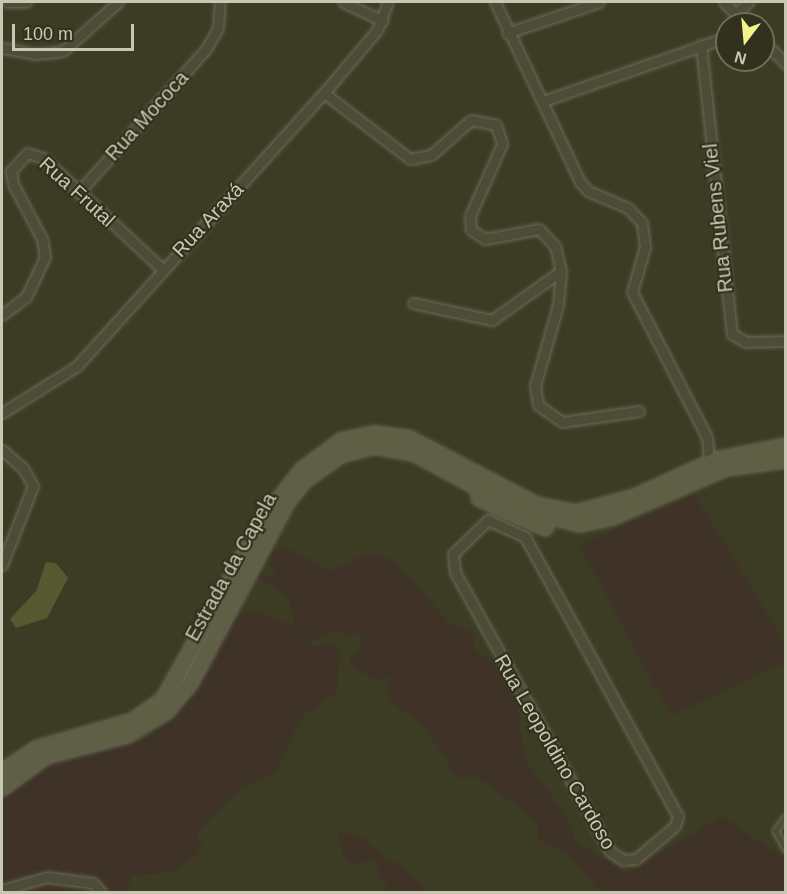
<!DOCTYPE html>
<meta charset="utf-8">
<style>
body{margin:0}
#map{position:relative;width:787px;height:894px;overflow:hidden;background:#3c3c24;font-family:Helvetica,sans-serif}
div>[style]{position:absolute}
.green>*{inset:0;background:#3f3328}
.water>*{inset:0;background:#585830}
.roads{filter:drop-shadow(0 0 2px #6a6a56) drop-shadow(0 0 2px #6a6a56)}
.lane>*{height:4.5px;margin:-2.25px;padding:0 2.25px;transform-origin:2.25px;border-radius:2.25px;background:#4d4c38}
.street>*{height:9px;margin:-4.5px;padding:0 4.5px;transform-origin:4.5px;border-radius:4.5px;background:#4d4c38}
.secondary>*{height:14px;margin:-7px;padding:0 7px;transform-origin:7px;border-radius:7px;background:#5f5f46}
span{translate:-50% -50%;white-space:nowrap;text-align:center;line-height:1.15;-webkit-text-stroke:4.5px #31311d;paint-order:stroke}
.street-label{font-size:20px;color:#c7c8b4}
.frame{position:absolute;inset:0;border:3px solid #c7c8b4;pointer-events:none}
.north{position:absolute;left:715px;top:12px;width:60px;height:60px;box-sizing:border-box;background:#31311d;border:2px solid #6d6d59;border-radius:50%;rotate:196deg;font-size:16px;font-weight:700;line-height:24px;text-align:center;color:#c7c8b4}
.north::after{content:'';display:block;margin:auto;width:21px;height:27px;background:#f3f58c;clip-path:polygon(50% 0,100% 100%,50% 72%,0 100%)}
.scale{position:absolute;left:12px;top:24px;width:122px;height:27px;box-sizing:border-box;border:3px solid #c7c8b4;border-top:0;padding-left:8px;font-size:18px;line-height:21px;white-space:nowrap;color:#c7c8b4;-webkit-text-stroke:4px #31311d;paint-order:stroke}
</style>
<div id="map">
<div class="green">
<i style="clip-path:polygon(695px 495px,785px 643px,785px 663px,671px 716px,579px 545px)"></i>
<i style="clip-path:polygon(287px 547px,329px 571px,367px 553px,393px 560px,448px 621px,473px 633px,474px 648px,508px 677px,518px 703px,524px 758px,564px 813px,576px 841px,627px 873px,722px 816px,785px 859px,785px 892px,600px 892px,566px 854px,537px 839px,537px 823px,511px 801px,474px 776px,458px 779px,425px 728px,389px 700px,388px 676px,378px 682px,351px 666px,350px 659px,362px 645px,359px 632px,348px 636px,335px 631px,309px 643px,314px 647px,332px 642px,340px 647px,337px 693px,302px 717px,275px 773px,237px 792px,201px 828px,196px 837px,204px 846px,195px 857px,171px 872px,132px 876px,126px 892px,2px 892px,2px 800px,55px 760px,143px 740px,170px 721px,236px 616px,253px 610px,295px 626px,288px 597px,257px 576px,276px 575px,262px 557px)"></i>
<i style="clip-path:polygon(338px 831px,363px 838px,387px 860px,399px 863px,429px 892px,390px 892px,374px 861px,353px 864px,344px 858px)"></i>
</div>
<div class="water">
<i style="clip-path:polygon(46px 562px,56px 563px,68px 578px,47px 618px,16px 628px,10px 619px,36px 591px)"></i>
</div>
<div class="roads">
<div class="lane">
<i style="left:786px;top:817px;width:17px;rotate:126deg"></i>
<i style="left:776px;top:831px;width:21px;rotate:61deg"></i>
</div>
<div class="street">
<i style="left:7px;top:2px;width:19px"></i>
<i style="left:343px;top:2px;width:44px;rotate:25.4deg"></i>
<i style="left:495px;top:2px;width:199px;rotate:64.7deg"></i>
<i style="left:580px;top:182px;width:12px;rotate:48deg"></i>
<i style="left:588px;top:191px;width:43px;rotate:23deg"></i>
<i style="left:628px;top:208px;width:21px;rotate:47deg"></i>
<i style="left:642px;top:223px;width:24px;rotate:83deg"></i>
<i style="left:645px;top:247px;width:47px;rotate:106.1deg"></i>
<i style="left:632px;top:292px;width:163px;rotate:62.7deg"></i>
<i style="left:707px;top:437px;width:25px;rotate:85deg"></i>
<i style="left:724px;top:2px;width:30px;rotate:46deg"></i>
<i style="left:735px;top:14px;width:18px;rotate:-41deg"></i>
<i style="left:507px;top:33px;width:97px;rotate:-18.6deg"></i>
<i style="left:763px;top:41px;width:33px;rotate:45deg"></i>
<i style="left:701px;top:45px;width:291px;rotate:83.9deg"></i>
<i style="left:732px;top:334px;width:16px;rotate:30deg"></i>
<i style="left:746px;top:342px;width:40px;rotate:-1.4deg"></i>
<i style="left:2px;top:48px;width:35px;rotate:10deg"></i>
<i style="left:36px;top:54px;width:27px;rotate:-6deg"></i>
<i style="left:63px;top:51px;width:74px;rotate:-41.7deg"></i>
<i style="left:324px;top:93px;width:108px;rotate:37.5deg"></i>
<i style="left:410px;top:159px;width:21px;rotate:-11deg"></i>
<i style="left:431px;top:155px;width:53px;rotate:-41.2deg"></i>
<i style="left:471px;top:120px;width:25px;rotate:11deg"></i>
<i style="left:496px;top:125px;width:20px;rotate:72deg"></i>
<i style="left:502px;top:144px;width:79px;rotate:114deg"></i>
<i style="left:470px;top:216px;width:14px;rotate:86deg"></i>
<i style="left:471px;top:230px;width:17px;rotate:33deg"></i>
<i style="left:485px;top:239px;width:55px;rotate:-10.5deg"></i>
<i style="left:539px;top:229px;width:23px;rotate:47deg"></i>
<i style="left:555px;top:246px;width:26px;rotate:77deg"></i>
<i style="left:561px;top:271px;width:34px;rotate:95deg"></i>
<i style="left:558px;top:305px;width:84px;rotate:105.9deg"></i>
<i style="left:535px;top:386px;width:19px;rotate:81deg"></i>
<i style="left:538px;top:405px;width:29px;rotate:35deg"></i>
<i style="left:562px;top:422px;width:78px;rotate:-8.1deg"></i>
<i style="left:543px;top:101px;width:195px;rotate:-19.2deg"></i>
<i style="left:78px;top:193px;width:193px;rotate:-48.4deg"></i>
<i style="left:206px;top:49px;width:24px;rotate:-60deg"></i>
<i style="left:218px;top:28px;width:26px;rotate:-86deg"></i>
<i style="left:413px;top:303px;width:81px;rotate:12.1deg"></i>
<i style="left:492px;top:320px;width:85px;rotate:-35.4deg"></i>
<i style="left:2px;top:315px;width:30px;rotate:-37deg"></i>
<i style="left:26px;top:297px;width:44px;rotate:-64.6deg"></i>
<i style="left:45px;top:257px;width:18px;rotate:-99deg"></i>
<i style="left:42px;top:239px;width:62px;rotate:-117.8deg"></i>
<i style="left:13px;top:184px;width:13px;rotate:-99deg"></i>
<i style="left:11px;top:171px;width:24px;rotate:-48deg"></i>
<i style="left:27px;top:153px;width:17px;rotate:17deg"></i>
<i style="left:43px;top:158px;width:164px;rotate:43deg"></i>
<i style="left:2px;top:413px;width:89px;rotate:-32.1deg"></i>
<i style="left:77px;top:366px;width:368px;rotate:-47.9deg"></i>
<i style="left:324px;top:93px;width:82px;rotate:-49.9deg"></i>
<i style="left:377px;top:30px;width:30px;rotate:-69deg"></i>
<i style="left:2px;top:450px;width:28px;rotate:41deg"></i>
<i style="left:23px;top:468px;width:21px;rotate:61deg"></i>
<i style="left:33px;top:486px;width:85px;rotate:111.4deg"></i>
<i style="left:488px;top:520px;width:41px;rotate:24.7deg"></i>
<i style="left:525px;top:537px;width:318px;rotate:61.3deg"></i>
<i style="left:678px;top:816px;width:10px;rotate:107deg"></i>
<i style="left:675px;top:826px;width:51px;rotate:139.8deg"></i>
<i style="left:636px;top:859px;width:13px;rotate:176deg"></i>
<i style="left:623px;top:860px;width:16px;rotate:-145deg"></i>
<i style="left:610px;top:851px;width:319px;rotate:-119.1deg"></i>
<i style="left:455px;top:572px;width:18px;rotate:-96deg"></i>
<i style="left:453px;top:554px;width:49px;rotate:-44.2deg"></i>
<i style="left:2px;top:890px;width:47px;rotate:-16.1deg"></i>
<i style="left:47px;top:877px;width:46px;rotate:7.4deg"></i>
<i style="left:93px;top:883px;width:12px;rotate:48deg"></i>
</div>
<div class="secondary">
<i style="left:479px;top:498px;width:73px;rotate:24.1deg"></i>
<i style="left:2px;top:772px;width:41px;rotate:-34.1deg"></i>
<i style="left:36px;top:749px;width:101px;rotate:-16.1deg"></i>
<i style="left:133px;top:721px;width:37px;rotate:-35deg"></i>
<i style="left:163px;top:700px;width:212px;rotate:-60.7deg"></i>
<i style="left:267px;top:515px;width:57px;rotate:-52.1deg"></i>
<i style="left:302px;top:470px;width:49px;rotate:-36.6deg"></i>
<i style="left:341px;top:441px;width:34px;rotate:-12deg"></i>
<i style="left:374px;top:434px;width:34px;rotate:7deg"></i>
<i style="left:408px;top:438px;width:144px;rotate:27.6deg"></i>
<i style="left:536px;top:505px;width:41px;rotate:11.3deg"></i>
<i style="left:576px;top:513px;width:61px;rotate:-15.2deg"></i>
<i style="left:635px;top:497px;width:89px;rotate:-24.6deg"></i>
<i style="left:716px;top:460px;width:71px;rotate:-11.3deg"></i>
<i style="left:2px;top:788px;width:54px;rotate:-36deg"></i>
<i style="left:46px;top:756px;width:84px;rotate:-14.5deg"></i>
<i style="left:127px;top:735px;width:47px;rotate:-31deg"></i>
<i style="left:167px;top:711px;width:35px;rotate:-50deg"></i>
<i style="left:190px;top:684px;width:206px;rotate:-61.9deg"></i>
<i style="left:287px;top:502px;width:27px;rotate:-51deg"></i>
<i style="left:304px;top:481px;width:44px;rotate:-35.8deg"></i>
<i style="left:340px;top:455px;width:35px;rotate:-15deg"></i>
<i style="left:374px;top:446px;width:41px;rotate:9.9deg"></i>
<i style="left:414px;top:453px;width:111px;rotate:28.4deg"></i>
<i style="left:512px;top:506px;width:70px;rotate:14.8deg"></i>
<i style="left:580px;top:524px;width:33px;rotate:-12deg"></i>
<i style="left:612px;top:517px;width:124px;rotate:-23.3deg"></i>
<i style="left:726px;top:468px;width:61px;rotate:-7.6deg"></i>
</div>
</div>
<div class="street-label">
<span style="left:147px;top:116px;rotate:-48deg">Rua Mococa</span>
<span style="left:77px;top:192px;rotate:42deg">Rua Frutal</span>
<span style="left:718px;top:218px;rotate:-96deg">Rua Rubens Viel</span>
<span style="left:208px;top:220px;rotate:-47deg">Rua Araxá</span>
<span style="left:231px;top:567px;rotate:-61deg">Estrada da Capela</span>
<span style="left:555px;top:752px;rotate:60deg">Rua Leopoldino Cardoso</span>
</div>
<div class="frame"></div>
<div class="north">N</div>
<div class="scale">100 m</div>
</div>
